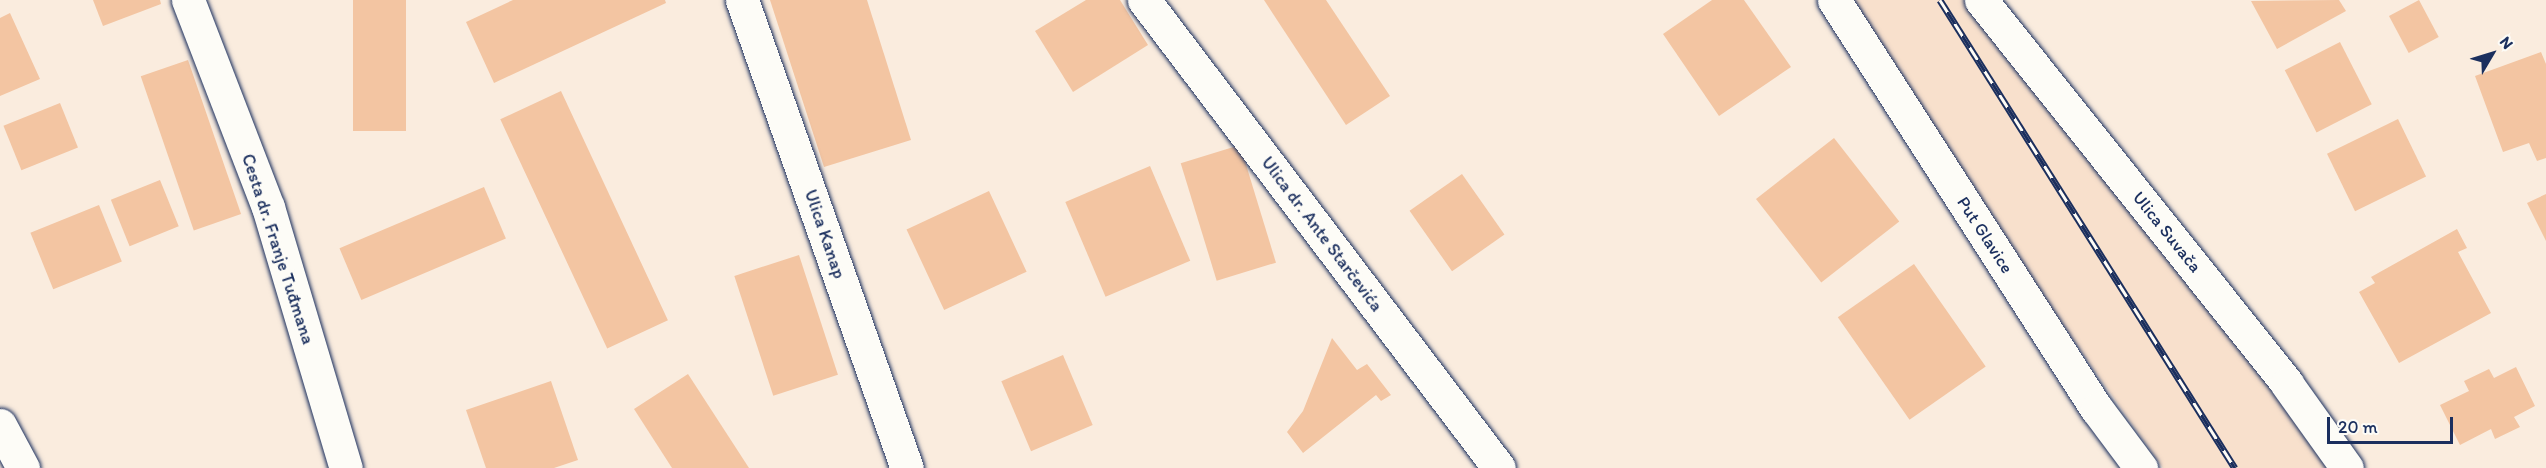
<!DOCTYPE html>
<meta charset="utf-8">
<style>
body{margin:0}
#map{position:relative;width:2546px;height:468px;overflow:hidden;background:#faecde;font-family:Itim,sans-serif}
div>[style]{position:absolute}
.built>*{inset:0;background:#f8e0cc}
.building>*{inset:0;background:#f3c5a2;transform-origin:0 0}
.roads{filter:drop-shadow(0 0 2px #1b2f5e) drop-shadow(0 0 2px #1b2f5e)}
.minor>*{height:33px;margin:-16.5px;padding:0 16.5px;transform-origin:16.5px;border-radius:16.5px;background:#fdfcf7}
.major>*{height:33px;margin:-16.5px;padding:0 16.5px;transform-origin:16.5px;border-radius:16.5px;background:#fdfcf7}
.rail>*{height:7px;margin-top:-3.5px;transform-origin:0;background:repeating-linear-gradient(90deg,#fdfcf7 0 14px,#1b2f5e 0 28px);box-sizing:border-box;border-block:2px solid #1b2f5e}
span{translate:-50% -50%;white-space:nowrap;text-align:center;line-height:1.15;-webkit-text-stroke:6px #fdfcf7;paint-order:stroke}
.street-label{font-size:18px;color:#1b2f5e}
.north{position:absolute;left:2462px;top:24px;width:60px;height:60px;-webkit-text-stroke:4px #fdfcf7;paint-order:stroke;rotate:52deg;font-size:16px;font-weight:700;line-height:24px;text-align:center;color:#1b2f5e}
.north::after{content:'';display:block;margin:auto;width:21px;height:27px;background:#1b2f5e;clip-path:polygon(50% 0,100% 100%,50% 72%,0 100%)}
.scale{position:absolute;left:2327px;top:417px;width:126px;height:27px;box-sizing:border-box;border:3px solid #1b2f5e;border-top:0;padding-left:8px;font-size:18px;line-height:21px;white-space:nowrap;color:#1b2f5e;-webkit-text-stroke:4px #fdfcf7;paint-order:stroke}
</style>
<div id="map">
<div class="built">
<i style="clip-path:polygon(1853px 0,1968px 0,2253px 361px,2332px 468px,2163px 468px,2055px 314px)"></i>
</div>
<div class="building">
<i style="clip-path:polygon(93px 0,160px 0,161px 4px,103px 26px)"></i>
<i style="left:353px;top:0;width:53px;height:131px"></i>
<i style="clip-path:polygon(513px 0,665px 0,666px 3px,494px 83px,466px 22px)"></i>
<i style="clip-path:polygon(770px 0,867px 0,911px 140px,824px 167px)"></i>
<i style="clip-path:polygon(1086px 0,1120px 0,1148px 45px,1073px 92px,1035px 31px)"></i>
<i style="clip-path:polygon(1264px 0,1326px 0,1390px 96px,1346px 125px)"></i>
<i style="clip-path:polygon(1712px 0,1744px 0,1791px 67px,1719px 116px,1663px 34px)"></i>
<i style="clip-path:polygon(2339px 0,2346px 11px,2277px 49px,2251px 1px)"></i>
<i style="left:2419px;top:0;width:42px;height:34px;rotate:62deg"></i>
<i style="clip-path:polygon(10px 13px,40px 79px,0 96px,0 18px)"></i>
<i style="left:2340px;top:42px;width:70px;height:62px;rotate:63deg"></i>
<i style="clip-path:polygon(2541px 52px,2546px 64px,2546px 158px,2537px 161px,2529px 143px,2503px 152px,2475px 76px)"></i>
<i style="left:188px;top:60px;width:163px;height:50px;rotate:71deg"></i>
<i style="left:561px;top:91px;width:253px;height:67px;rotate:65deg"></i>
<i style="left:60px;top:103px;width:48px;height:61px;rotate:68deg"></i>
<i style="left:2398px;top:119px;width:64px;height:79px;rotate:64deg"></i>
<i style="left:1834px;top:138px;width:106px;height:99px;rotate:52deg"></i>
<i style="left:1240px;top:145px;width:123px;height:62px;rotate:73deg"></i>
<i style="left:1150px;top:166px;width:103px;height:92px;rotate:67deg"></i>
<i style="left:1462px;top:174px;width:74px;height:64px;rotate:55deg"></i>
<i style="left:160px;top:180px;width:50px;height:53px;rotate:68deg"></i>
<i style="left:484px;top:187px;width:56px;height:157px;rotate:67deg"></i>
<i style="left:989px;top:191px;width:89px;height:91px;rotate:65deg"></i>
<i style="clip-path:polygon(2546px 194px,2546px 241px,2527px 203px)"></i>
<i style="left:99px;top:205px;width:61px;height:74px;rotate:68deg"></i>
<i style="clip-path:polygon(2457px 229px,2467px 248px,2458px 252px,2491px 313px,2399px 363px,2359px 292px,2375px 283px,2371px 277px)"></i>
<i style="left:799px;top:255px;width:126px;height:68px;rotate:72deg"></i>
<i style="left:1914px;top:264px;width:125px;height:93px;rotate:55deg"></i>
<i style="clip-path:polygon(1332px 338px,1357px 370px,1367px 364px,1391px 395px,1381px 401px,1376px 395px,1303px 453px,1287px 432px,1303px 411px)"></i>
<i style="left:1063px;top:355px;width:76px;height:67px;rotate:67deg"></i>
<i style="clip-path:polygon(2516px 367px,2535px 406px,2514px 417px,2520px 427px,2495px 439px,2491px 429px,2460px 445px,2440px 405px,2469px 391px,2464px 381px,2489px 369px,2494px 378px)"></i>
<i style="clip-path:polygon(688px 374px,749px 468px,672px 468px,634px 409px)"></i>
<i style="clip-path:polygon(551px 381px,578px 460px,554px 468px,486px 468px,466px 410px)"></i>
</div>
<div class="roads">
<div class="minor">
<i style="left:742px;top:0;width:496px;rotate:70.6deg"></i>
<i style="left:1144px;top:0;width:587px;rotate:52.82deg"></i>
<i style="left:1834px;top:0;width:486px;rotate:57.3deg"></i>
<i style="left:2097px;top:409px;width:74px;rotate:53.3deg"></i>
<i style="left:1981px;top:0;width:491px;rotate:51.4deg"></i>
<i style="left:2287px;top:384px;width:103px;rotate:54.5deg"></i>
<i style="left:0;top:425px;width:49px;rotate:61.9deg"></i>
</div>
<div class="major">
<i style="left:188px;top:0;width:222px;rotate:68.9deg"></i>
<i style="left:268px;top:207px;width:272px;rotate:73.4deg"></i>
</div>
</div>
<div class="rail">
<i style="left:1940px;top:0;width:553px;rotate:57.78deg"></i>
</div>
<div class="street-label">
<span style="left:2167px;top:232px;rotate:51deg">Ulica Suvača</span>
<span style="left:825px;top:234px;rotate:71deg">Ulica Kanap</span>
<span style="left:1322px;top:234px;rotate:53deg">Ulica dr. Ante Starčevića</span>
<span style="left:1985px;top:235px;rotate:57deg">Put Glavice</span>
<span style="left:278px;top:249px;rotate:72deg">Cesta dr. Franje Tuđmana</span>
</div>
<div class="north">N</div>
<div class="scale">20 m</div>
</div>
